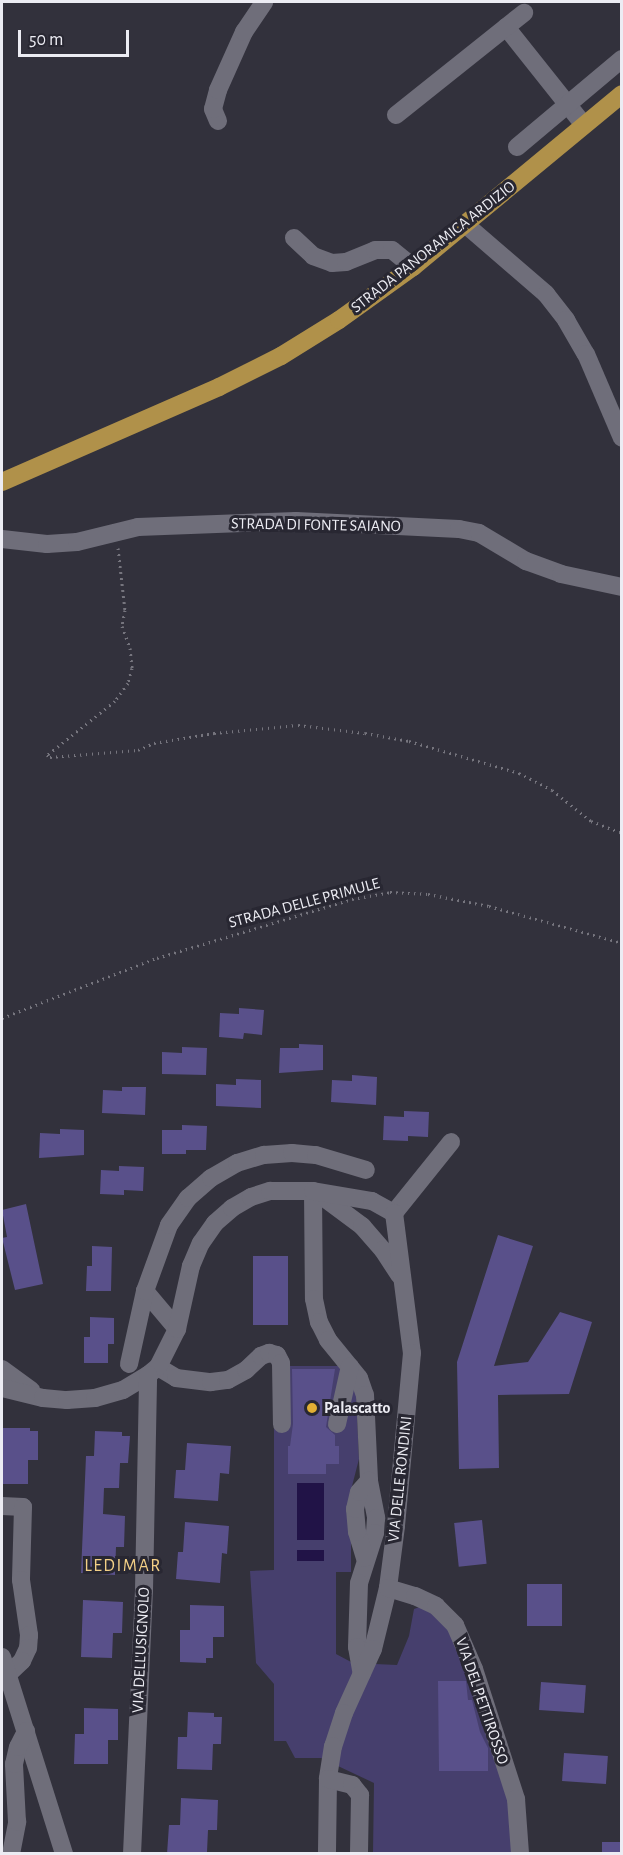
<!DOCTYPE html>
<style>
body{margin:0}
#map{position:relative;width:623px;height:1855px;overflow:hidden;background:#32313c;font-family:"Alegreya Sans",sans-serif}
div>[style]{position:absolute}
.green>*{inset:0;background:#463f6d}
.water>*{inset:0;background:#211347;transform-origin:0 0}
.building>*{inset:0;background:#59508a;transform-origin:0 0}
.path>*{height:3px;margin-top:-1.5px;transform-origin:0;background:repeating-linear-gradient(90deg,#76757e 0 1.5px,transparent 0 6px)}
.minor>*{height:18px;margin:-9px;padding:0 9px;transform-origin:9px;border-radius:9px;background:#6f6e7a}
.major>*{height:18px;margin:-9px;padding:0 9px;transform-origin:9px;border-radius:9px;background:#b0914a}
.dots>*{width:16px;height:16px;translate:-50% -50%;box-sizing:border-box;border:3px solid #282732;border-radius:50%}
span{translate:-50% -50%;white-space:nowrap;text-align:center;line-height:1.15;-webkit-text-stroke:6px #282732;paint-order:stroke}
.street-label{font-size:16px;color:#ececf3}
.poi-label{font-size:16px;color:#ececf3;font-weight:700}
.left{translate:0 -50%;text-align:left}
.neighbourhood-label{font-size:18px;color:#f3d087;letter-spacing:1.5px}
.frame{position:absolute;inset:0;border:3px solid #ececf3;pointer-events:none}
.scale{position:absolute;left:18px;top:30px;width:111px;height:27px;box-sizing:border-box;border:3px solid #ececf3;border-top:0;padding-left:8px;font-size:18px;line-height:21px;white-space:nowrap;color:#ececf3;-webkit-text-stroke:4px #282732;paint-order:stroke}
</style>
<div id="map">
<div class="green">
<i style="clip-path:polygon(274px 1366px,341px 1366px,356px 1393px,359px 1459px,351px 1490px,351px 1572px,336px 1572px,336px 1654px,353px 1663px,397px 1665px,409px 1636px,414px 1609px,425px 1605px,447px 1622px,467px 1663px,510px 1797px,512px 1853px,373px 1853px,374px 1783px,321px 1758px,295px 1758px,286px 1741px,274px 1741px,274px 1684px,256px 1663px,250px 1571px,274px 1570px)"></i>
</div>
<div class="water">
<i style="left:297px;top:1483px;width:27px;height:57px"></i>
<i style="left:297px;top:1550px;width:27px;height:11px"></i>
</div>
<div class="building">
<i style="clip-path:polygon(239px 1008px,264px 1010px,262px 1035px,244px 1033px,243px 1039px,219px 1037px,220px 1013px,239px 1014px)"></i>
<i style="clip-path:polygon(299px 1044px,323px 1045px,323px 1070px,279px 1073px,280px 1048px,299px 1048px)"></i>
<i style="clip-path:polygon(182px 1047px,207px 1048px,206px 1075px,162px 1074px,162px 1052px,182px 1053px)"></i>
<i style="clip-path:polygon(352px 1075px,377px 1077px,376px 1105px,331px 1102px,332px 1080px,352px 1081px)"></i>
<i style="clip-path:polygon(236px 1079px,261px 1080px,261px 1108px,216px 1106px,216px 1084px,236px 1085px)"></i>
<i style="clip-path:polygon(122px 1087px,146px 1087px,145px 1115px,102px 1113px,103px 1090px,122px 1091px)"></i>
<i style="clip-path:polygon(404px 1111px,429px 1112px,428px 1137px,408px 1136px,408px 1141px,383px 1140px,384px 1116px,404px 1117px)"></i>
<i style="clip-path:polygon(182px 1125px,207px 1126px,206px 1150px,186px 1150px,186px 1154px,162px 1154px,162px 1130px,182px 1130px)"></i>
<i style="clip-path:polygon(60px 1129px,84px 1130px,84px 1155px,39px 1158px,40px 1133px,60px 1134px)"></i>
<i style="clip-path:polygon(119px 1166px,144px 1167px,143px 1191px,124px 1190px,124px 1195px,100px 1194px,101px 1170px,119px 1171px)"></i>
<i style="clip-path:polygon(26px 1204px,43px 1284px,15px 1290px,2px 1238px,7px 1237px,2px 1210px)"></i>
<i style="clip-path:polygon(498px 1235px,533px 1246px,494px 1366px,528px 1362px,560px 1312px,592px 1322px,569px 1394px,498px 1395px,499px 1468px,459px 1469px,457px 1362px)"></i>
<i style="clip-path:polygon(92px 1246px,112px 1247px,111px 1291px,86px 1291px,87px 1266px,92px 1266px)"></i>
<i style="left:253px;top:1256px;width:35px;height:69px"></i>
<i style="clip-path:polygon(90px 1317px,114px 1318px,114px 1344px,108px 1344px,108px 1363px,84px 1363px,84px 1337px,90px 1337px)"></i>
<i style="clip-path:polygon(292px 1369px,335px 1369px,326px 1427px,335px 1435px,335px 1446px,339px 1446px,339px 1464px,326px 1464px,326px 1474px,288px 1474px,288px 1446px,290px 1446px,293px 1424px)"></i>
<i style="clip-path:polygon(2px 1428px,30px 1428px,30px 1431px,38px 1431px,38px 1460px,28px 1460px,28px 1484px,2px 1484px)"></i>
<i style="clip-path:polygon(95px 1431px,122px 1432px,122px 1436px,130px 1436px,128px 1463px,120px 1463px,119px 1488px,104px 1488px,103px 1514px,125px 1516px,124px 1547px,116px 1547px,115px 1575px,81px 1573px,86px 1456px,94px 1456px)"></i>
<i style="clip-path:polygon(187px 1443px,231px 1446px,229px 1474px,220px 1473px,218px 1501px,174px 1498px,176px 1470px,185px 1470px)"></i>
<i style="left:482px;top:1520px;width:44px;height:28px;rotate:84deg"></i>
<i style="clip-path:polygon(185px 1522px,229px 1526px,227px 1554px,222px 1553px,220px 1583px,176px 1579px,178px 1552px,183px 1552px)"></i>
<i style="left:527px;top:1584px;width:35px;height:42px"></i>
<i style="clip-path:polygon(83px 1600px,123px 1602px,122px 1633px,113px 1633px,112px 1658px,81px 1657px)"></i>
<i style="clip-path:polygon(190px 1605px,224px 1606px,224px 1637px,213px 1637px,213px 1658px,206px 1658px,206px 1663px,180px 1662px,180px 1630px,190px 1630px)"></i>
<i style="clip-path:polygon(438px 1681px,466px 1681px,468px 1700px,472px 1700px,480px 1732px,488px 1748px,488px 1771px,439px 1771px)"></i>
<i style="left:541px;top:1682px;width:45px;height:28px;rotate:4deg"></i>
<i style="clip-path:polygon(84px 1708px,118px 1709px,118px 1740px,108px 1740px,108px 1764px,74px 1764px,75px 1734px,84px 1734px)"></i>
<i style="clip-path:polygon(188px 1712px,214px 1713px,214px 1717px,222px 1717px,221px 1744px,213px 1744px,212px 1770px,177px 1769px,178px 1737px,187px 1737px)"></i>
<i style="left:564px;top:1753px;width:44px;height:28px;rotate:4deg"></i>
<i style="clip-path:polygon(181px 1798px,218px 1800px,217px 1830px,208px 1830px,207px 1852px,167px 1854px,169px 1825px,180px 1825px)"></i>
<i style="left:602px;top:1842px;width:19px;height:12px"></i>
</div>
<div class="path">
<i style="left:118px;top:548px;width:62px;rotate:83.6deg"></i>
<i style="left:125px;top:610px;width:16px;rotate:101deg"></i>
<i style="left:122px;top:626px;width:23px;rotate:70deg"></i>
<i style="left:130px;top:648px;width:20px;rotate:84deg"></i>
<i style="left:132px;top:668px;width:16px;rotate:105deg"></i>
<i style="left:128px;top:683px;width:22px;rotate:126deg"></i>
<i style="left:115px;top:701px;width:87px;rotate:141.5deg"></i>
<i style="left:47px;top:755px;width:4px;rotate:34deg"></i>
<i style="left:50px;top:757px;width:88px;rotate:-4.5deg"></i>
<i style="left:138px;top:750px;width:17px;rotate:-24deg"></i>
<i style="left:154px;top:743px;width:61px;rotate:-9.5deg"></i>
<i style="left:214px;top:733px;width:84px;rotate:-5.4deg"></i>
<i style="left:298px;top:725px;width:67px;rotate:6.8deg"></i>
<i style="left:365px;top:733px;width:45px;rotate:10.3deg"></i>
<i style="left:409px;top:741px;width:115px;rotate:16.2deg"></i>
<i style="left:519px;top:773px;width:37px;rotate:27deg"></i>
<i style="left:552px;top:790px;width:50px;rotate:38.5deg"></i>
<i style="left:591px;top:821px;width:33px;rotate:21deg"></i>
<i style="left:2px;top:1018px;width:166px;rotate:-21.2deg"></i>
<i style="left:157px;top:958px;width:204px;rotate:-16.8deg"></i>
<i style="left:352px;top:899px;width:39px;rotate:-10deg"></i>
<i style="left:390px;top:892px;width:38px;rotate:3deg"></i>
<i style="left:428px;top:894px;width:62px;rotate:11.1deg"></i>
<i style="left:489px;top:906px;width:138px;rotate:15.5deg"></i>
</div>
<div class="minor">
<i style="left:506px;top:27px;width:125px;rotate:51.5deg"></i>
<i style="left:396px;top:115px;width:164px;rotate:-38.6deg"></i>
<i style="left:218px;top:121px;width:13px;rotate:-113deg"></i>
<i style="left:213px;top:109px;width:20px;rotate:-75deg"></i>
<i style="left:218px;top:90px;width:64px;rotate:-65.9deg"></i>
<i style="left:244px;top:32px;width:36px;rotate:-56deg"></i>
<i style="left:517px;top:147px;width:137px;rotate:-40deg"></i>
<i style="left:465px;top:224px;width:107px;rotate:40.8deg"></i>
<i style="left:546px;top:294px;width:33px;rotate:52deg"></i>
<i style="left:566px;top:320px;width:39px;rotate:60deg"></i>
<i style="left:586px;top:354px;width:91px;rotate:66.8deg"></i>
<i style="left:294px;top:238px;width:26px;rotate:43deg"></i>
<i style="left:313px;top:256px;width:20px;rotate:20deg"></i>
<i style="left:332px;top:263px;width:14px;rotate:-4deg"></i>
<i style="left:346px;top:262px;width:31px;rotate:-22deg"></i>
<i style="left:375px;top:250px;width:17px"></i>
<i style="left:392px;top:250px;width:27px;rotate:39deg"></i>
<i style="left:2px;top:539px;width:45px;rotate:6.3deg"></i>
<i style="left:47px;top:544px;width:30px;rotate:-4deg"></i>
<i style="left:77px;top:542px;width:63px;rotate:-13.8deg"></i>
<i style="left:138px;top:527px;width:158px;rotate:-2.2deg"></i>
<i style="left:296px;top:521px;width:163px;rotate:2.8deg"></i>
<i style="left:459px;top:529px;width:20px;rotate:11deg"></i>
<i style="left:479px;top:533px;width:55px;rotate:30.8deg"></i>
<i style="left:526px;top:561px;width:37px;rotate:20deg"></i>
<i style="left:561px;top:574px;width:62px;rotate:12deg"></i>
<i style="left:313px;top:1191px;width:108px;rotate:89.5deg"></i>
<i style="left:314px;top:1299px;width:24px;rotate:78deg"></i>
<i style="left:319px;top:1322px;width:20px;rotate:63deg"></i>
<i style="left:328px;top:1340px;width:49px;rotate:50.8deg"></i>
<i style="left:359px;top:1378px;width:18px;rotate:71deg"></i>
<i style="left:365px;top:1395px;width:86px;rotate:87.3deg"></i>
<i style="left:369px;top:1481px;width:38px;rotate:79deg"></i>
<i style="left:376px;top:1518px;width:15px;rotate:94deg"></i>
<i style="left:375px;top:1533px;width:52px;rotate:107.7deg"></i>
<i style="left:359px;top:1583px;width:64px;rotate:91.8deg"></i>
<i style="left:357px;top:1647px;width:27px;rotate:80deg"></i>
<i style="left:323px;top:1197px;width:49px;rotate:36.6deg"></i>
<i style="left:362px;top:1226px;width:32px;rotate:49deg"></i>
<i style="left:383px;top:1250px;width:30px;rotate:57deg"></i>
<i style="left:394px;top:1213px;width:91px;rotate:-51.2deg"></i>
<i style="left:145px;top:1291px;width:50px;rotate:49.9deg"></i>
<i style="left:129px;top:1364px;width:75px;rotate:-77.6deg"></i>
<i style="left:145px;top:1291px;width:70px;rotate:-70deg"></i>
<i style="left:169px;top:1225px;width:33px;rotate:-55deg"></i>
<i style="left:188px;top:1198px;width:30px;rotate:-41deg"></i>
<i style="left:211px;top:1178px;width:30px;rotate:-30deg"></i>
<i style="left:237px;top:1163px;width:28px;rotate:-17deg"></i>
<i style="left:264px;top:1155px;width:28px;rotate:-4deg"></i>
<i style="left:292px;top:1153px;width:24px;rotate:5deg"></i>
<i style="left:316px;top:1155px;width:52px;rotate:16.7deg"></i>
<i style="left:158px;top:1367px;width:21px;rotate:31deg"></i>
<i style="left:176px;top:1378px;width:35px;rotate:7deg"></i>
<i style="left:211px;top:1382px;width:17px;rotate:-7deg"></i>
<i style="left:228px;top:1380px;width:21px;rotate:-29deg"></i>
<i style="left:246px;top:1370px;width:21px;rotate:-43deg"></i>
<i style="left:261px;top:1356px;width:9px;rotate:-21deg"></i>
<i style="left:269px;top:1353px;width:8px;rotate:14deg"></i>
<i style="left:277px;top:1355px;width:9px;rotate:63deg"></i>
<i style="left:281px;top:1363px;width:61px;rotate:89.1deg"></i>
<i style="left:2px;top:1369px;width:36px;rotate:36deg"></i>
<i style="left:2px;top:1388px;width:42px;rotate:13.7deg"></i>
<i style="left:43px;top:1398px;width:24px;rotate:5deg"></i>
<i style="left:67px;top:1400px;width:28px;rotate:-4deg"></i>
<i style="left:95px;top:1398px;width:29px;rotate:-16deg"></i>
<i style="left:123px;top:1390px;width:29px;rotate:-31deg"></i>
<i style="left:148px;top:1375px;width:13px;rotate:-39deg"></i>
<i style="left:158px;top:1367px;width:42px;rotate:-63.4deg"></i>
<i style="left:177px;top:1329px;width:65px;rotate:-77.5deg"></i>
<i style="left:191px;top:1266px;width:25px;rotate:-67deg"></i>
<i style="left:201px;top:1243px;width:24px;rotate:-55deg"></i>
<i style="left:215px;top:1223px;width:23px;rotate:-41deg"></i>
<i style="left:232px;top:1208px;width:22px;rotate:-30deg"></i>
<i style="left:251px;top:1197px;width:20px;rotate:-18deg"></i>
<i style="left:270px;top:1191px;width:43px"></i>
<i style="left:313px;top:1191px;width:60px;rotate:9.6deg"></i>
<i style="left:372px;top:1201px;width:25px;rotate:29deg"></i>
<i style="left:394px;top:1213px;width:141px;rotate:82.7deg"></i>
<i style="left:412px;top:1353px;width:174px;rotate:95.3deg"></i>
<i style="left:396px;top:1526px;width:63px;rotate:97.4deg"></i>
<i style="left:388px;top:1588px;width:63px;rotate:103.8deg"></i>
<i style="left:373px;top:1649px;width:70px;rotate:114.4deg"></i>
<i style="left:344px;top:1713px;width:35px;rotate:108deg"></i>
<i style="left:333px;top:1746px;width:33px;rotate:99deg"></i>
<i style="left:328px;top:1779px;width:75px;rotate:90.8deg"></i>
<i style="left:337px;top:1424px;width:59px;rotate:-77.4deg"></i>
<i style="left:2px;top:1506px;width:21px;rotate:3deg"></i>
<i style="left:23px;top:1507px;width:73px;rotate:91.6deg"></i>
<i style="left:21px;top:1580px;width:56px;rotate:81.7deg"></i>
<i style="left:29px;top:1635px;width:13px;rotate:94deg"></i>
<i style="left:28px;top:1648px;width:14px;rotate:115deg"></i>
<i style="left:22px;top:1661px;width:21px;rotate:137deg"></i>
<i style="left:365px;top:1558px;width:27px;rotate:-107deg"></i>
<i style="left:357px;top:1532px;width:23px;rotate:-95deg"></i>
<i style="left:355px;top:1509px;width:17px;rotate:-77deg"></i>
<i style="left:359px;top:1492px;width:15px;rotate:-48deg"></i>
<i style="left:388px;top:1588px;width:28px;rotate:17deg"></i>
<i style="left:415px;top:1596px;width:23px;rotate:25deg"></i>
<i style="left:436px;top:1606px;width:27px;rotate:45deg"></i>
<i style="left:455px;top:1625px;width:48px;rotate:66.6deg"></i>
<i style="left:474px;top:1669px;width:137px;rotate:72.1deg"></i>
<i style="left:516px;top:1799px;width:55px;rotate:85.8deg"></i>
<i style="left:2px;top:1657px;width:207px;rotate:72.5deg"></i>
<i style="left:328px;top:1779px;width:25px;rotate:14deg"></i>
<i style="left:352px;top:1785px;width:13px;rotate:51deg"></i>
<i style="left:360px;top:1795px;width:59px;rotate:91deg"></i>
<i style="left:11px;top:1854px;width:33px;rotate:-79deg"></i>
<i style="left:17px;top:1822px;width:58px;rotate:-93deg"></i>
<i style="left:14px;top:1764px;width:17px;rotate:-77deg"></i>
<i style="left:18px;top:1747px;width:18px;rotate:-63deg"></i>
<i style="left:132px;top:1854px;width:264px;rotate:-87.4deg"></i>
<i style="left:144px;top:1590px;width:215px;rotate:-88.9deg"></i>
</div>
<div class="major">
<i style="left:2px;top:482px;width:237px;rotate:-23.6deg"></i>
<i style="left:219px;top:387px;width:69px;rotate:-26.6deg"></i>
<i style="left:281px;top:356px;width:68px;rotate:-31.8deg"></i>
<i style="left:339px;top:320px;width:91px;rotate:-35.6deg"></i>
<i style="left:413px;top:267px;width:271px;rotate:-39.6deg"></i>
</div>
<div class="dots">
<i style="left:312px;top:1408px;background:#e2af34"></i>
</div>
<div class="street-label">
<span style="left:433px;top:247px;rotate:-38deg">STRADA PANORAMICA ARDIZIO</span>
<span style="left:316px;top:525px;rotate:1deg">STRADA DI FONTE SAIANO</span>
<span style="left:304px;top:903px;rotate:-15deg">STRADA DELLE PRIMULE</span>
<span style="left:400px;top:1479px;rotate:-84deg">VIA DELLE RONDINI</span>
<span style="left:141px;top:1650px;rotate:-87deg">VIA DELL'USIGNOLO</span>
<span style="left:482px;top:1701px;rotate:71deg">VIA DEL PETTIROSSO</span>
</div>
<div class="poi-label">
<span class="left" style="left:324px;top:1408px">Palascatto</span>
</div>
<div class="neighbourhood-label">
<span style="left:123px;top:1566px">LEDIMAR</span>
</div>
<div class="frame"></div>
<div class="scale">50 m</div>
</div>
